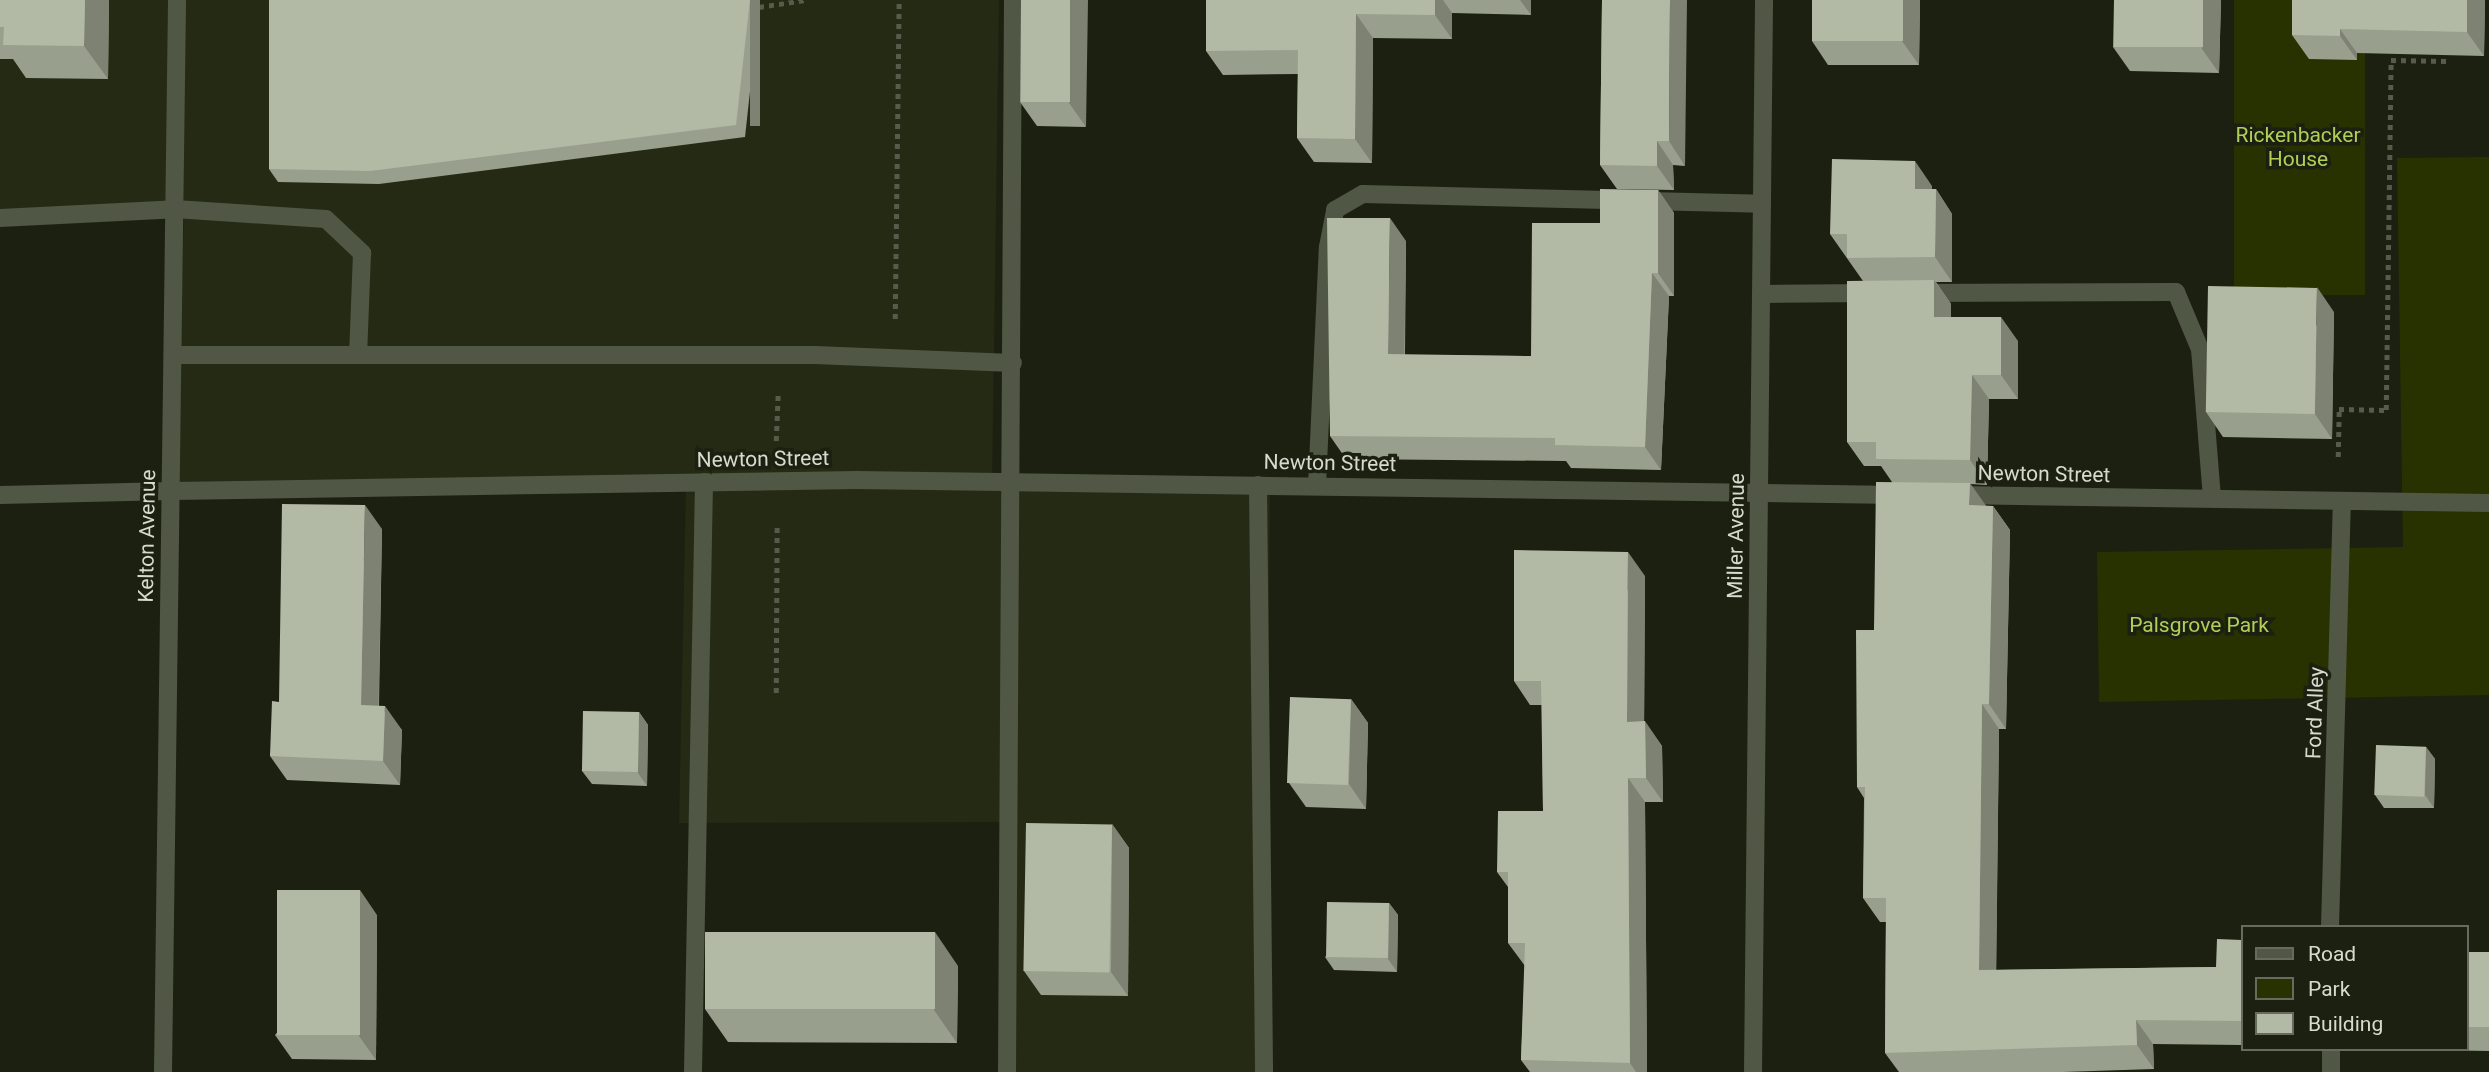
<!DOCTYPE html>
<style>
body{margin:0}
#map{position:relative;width:2489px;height:1072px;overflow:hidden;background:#1c2010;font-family:Roboto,sans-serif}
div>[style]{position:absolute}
.built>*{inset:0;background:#242a14}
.green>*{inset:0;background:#273200;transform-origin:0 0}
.path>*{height:4.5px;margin-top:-2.25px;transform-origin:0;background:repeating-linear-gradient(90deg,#575b4c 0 5px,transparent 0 10px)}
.lane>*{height:18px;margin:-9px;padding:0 9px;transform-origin:9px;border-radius:9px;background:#515745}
.street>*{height:18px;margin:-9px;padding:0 9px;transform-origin:9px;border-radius:9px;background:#515745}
.secondary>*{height:18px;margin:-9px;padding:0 9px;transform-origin:9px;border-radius:9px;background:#515745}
.wall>*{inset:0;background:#999f8d}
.shaded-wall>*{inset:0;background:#7d8273;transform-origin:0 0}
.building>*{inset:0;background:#b2b9a4;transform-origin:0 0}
span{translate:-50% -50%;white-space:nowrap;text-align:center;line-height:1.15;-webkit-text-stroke:7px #1c2010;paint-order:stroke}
.park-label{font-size:21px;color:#b1cf57}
.street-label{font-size:21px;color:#d7dacf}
.legend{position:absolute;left:2241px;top:925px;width:228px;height:126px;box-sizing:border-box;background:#1c2010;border:2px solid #676a5c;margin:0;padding:9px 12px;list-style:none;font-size:21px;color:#d7dacf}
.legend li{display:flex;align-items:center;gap:14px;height:35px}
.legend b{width:35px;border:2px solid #676a5c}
</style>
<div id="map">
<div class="built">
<i style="clip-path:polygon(0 0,999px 0,992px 488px,1270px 489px,1266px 1072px,1001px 1072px,1003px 822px,679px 823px,686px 486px,176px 485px,184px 213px,0 212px)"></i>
</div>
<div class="green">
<i style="left:2234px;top:0;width:131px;height:295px"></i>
<i style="clip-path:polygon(2489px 157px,2489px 695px,2099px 702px,2097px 552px,2403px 547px,2397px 158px)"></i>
</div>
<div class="path">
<i style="left:759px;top:7px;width:48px;rotate:-8.5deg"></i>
<i style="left:895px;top:319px;width:319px;rotate:-89.3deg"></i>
<i style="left:776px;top:441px;width:47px;rotate:-87.6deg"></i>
<i style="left:2338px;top:457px;width:48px;rotate:-88.8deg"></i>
<i style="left:2339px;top:409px;width:47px;rotate:1.2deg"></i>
<i style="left:2386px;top:410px;width:350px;rotate:-89.2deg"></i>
<i style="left:2391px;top:60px;width:56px;rotate:1deg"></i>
<i style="left:776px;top:693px;width:166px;rotate:-89.7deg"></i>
</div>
<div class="lane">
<i style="left:0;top:218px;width:175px;rotate:-2.9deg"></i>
<i style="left:175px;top:209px;width:151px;rotate:3.8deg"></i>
<i style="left:326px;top:219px;width:50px;rotate:43.4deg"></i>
<i style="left:362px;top:253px;width:102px;rotate:92.2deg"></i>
<i style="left:1919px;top:293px;width:257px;rotate:-0.2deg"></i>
<i style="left:2176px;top:292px;width:62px;rotate:67.2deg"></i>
<i style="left:2200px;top:349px;width:150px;rotate:85.4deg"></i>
<i style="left:1761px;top:294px;width:109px;rotate:-0.5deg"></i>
<i style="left:173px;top:355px;width:642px"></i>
<i style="left:815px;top:355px;width:198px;rotate:2.3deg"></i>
<i style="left:1258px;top:485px;width:587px;rotate:89.41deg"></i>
<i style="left:1317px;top:486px;width:239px;rotate:-87.4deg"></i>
<i style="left:1328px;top:247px;width:38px;rotate:-79deg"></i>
<i style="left:1335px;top:210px;width:32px;rotate:-30deg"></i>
<i style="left:1363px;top:194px;width:399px;rotate:1.4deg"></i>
<i style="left:0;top:495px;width:171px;rotate:-1.3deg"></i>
<i style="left:2330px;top:927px;width:426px;rotate:-88.4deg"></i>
<i style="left:2331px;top:1049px;width:23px;rotate:90deg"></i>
<i style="left:693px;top:1072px;width:590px;rotate:-88.93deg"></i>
<i style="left:1007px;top:1072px;width:1072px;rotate:-89.68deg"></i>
</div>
<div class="street">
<i style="left:171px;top:491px;width:685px;rotate:-0.92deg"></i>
<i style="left:856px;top:480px;width:1042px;rotate:0.82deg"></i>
<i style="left:1957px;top:495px;width:532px;rotate:0.86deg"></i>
</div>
<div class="secondary">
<i style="left:163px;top:1072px;width:1072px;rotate:-89.25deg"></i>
<i style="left:1753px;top:1072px;width:1072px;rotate:-89.41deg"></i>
</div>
<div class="wall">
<i style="clip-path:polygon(0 0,109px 0,108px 79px,26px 78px,13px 59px,0 59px)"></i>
<i style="clip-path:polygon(269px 0,760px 0,745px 137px,379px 184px,278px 182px,269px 169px)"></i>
<i style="clip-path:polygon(1021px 0,1086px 127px,1037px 126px,1020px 102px)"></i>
<i style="clip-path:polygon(1206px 0,1531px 0,1531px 15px,1452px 13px,1452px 39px,1373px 38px,1372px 163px,1314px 162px,1297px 138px,1298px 74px,1223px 75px,1206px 51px)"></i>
<i style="clip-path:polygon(1602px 0,1685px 166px,1673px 165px,1674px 190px,1617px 189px,1600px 165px)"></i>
<i style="clip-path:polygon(1920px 0,1919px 65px,1828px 65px,1812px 41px)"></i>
<i style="clip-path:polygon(2114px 0,2221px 0,2219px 73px,2130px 71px,2113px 47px)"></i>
<i style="clip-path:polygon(2485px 0,2484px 56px,2357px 53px,2357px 60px,2309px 59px,2292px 35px)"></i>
<i style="clip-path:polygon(1932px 186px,1932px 189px,1936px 189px,1952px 214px,1952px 282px,1936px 282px,1951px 304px,1951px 317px,2018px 341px,2018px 399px,1989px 399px,1987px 485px,1970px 484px,1985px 506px,1993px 506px,2010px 530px,2006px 729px,1999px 729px,1996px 970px,2216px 967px,2242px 940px,2242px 1045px,2153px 1044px,2154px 1069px,2063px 1072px,1899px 1072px,1885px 1053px,1886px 922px,1880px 922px,1863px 898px,1864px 798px,1857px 787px,1874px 630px,1892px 482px,1881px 466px,1864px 466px,1847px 442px,1863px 281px,1830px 234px)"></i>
<i style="clip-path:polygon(1658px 190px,1674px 213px,1674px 296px,1669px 296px,1661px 470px,1571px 468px,1566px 461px,1346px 459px,1330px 436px,1406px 241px,1405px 355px,1531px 356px,1600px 223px)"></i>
<i style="clip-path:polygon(2334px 312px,2332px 439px,2223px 437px,2206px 412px)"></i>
<i style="clip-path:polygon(382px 529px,379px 706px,402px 730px,400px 785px,287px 780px,270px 756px,279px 702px)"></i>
<i style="clip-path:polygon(1645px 576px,1644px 721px,1662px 746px,1663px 802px,1645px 802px,1647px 1072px,1530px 1072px,1521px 1060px,1525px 966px,1508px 943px,1508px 887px,1497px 872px,1543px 811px,1542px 705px,1530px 705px,1514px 681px)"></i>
<i style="clip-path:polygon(1351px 699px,1368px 723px,1366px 809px,1306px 807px,1289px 783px)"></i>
<i style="clip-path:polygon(639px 712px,648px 725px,647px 786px,592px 784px,582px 771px)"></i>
<i style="clip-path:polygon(2426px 747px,2435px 759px,2434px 808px,2384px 808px,2375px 795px)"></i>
<i style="clip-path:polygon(1112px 824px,1129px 848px,1128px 996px,1041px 995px,1024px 971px)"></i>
<i style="clip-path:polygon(1389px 903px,1398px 915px,1397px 972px,1334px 970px,1325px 957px)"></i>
<i style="clip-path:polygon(377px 915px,376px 1060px,292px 1059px,275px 1035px)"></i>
<i style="clip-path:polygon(2466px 952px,2489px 952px,2489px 1051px,2366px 1049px,2466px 1049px)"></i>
<i style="clip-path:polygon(958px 966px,957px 1043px,728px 1042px,705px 1009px)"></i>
</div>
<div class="shaded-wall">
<i style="clip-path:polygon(85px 0,109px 0,108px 79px,84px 46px)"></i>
<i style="left:750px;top:0;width:10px;height:126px"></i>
<i style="clip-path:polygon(1070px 0,1088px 0,1086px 127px,1069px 103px)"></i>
<i style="clip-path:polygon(1435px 0,1443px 0,1452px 13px,1452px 39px,1435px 15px)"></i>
<i style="clip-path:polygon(1520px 0,1531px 0,1531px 15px)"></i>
<i style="clip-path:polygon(1670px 0,1687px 0,1685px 166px,1669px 141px)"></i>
<i style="clip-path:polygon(1903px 0,1920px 0,1919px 65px,1902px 41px)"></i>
<i style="clip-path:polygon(2203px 0,2221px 0,2219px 73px,2202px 49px)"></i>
<i style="clip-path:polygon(2467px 0,2485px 0,2484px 56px,2467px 32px)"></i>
<i style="clip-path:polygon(1356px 14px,1373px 38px,1372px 163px,1355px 139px)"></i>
<i style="clip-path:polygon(2340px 29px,2357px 53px,2357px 60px,2340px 36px)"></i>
<i style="clip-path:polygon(1657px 141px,1673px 165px,1674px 190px,1657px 166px)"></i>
<i style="clip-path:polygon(1915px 161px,1932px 186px,1932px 213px,1915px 189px)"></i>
<i style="clip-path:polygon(1936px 189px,1952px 214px,1952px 282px,1935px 257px)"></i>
<i style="clip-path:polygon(1658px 190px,1674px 213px,1674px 296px,1658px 273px)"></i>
<i style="clip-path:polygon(1390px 218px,1406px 241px,1404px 377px,1388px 354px)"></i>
<i style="clip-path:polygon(1652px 273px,1669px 296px,1661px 470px,1645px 447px)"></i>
<i style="clip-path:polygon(1934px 280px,1951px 304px,1951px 341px,1934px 317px)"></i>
<i style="clip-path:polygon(2317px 287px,2334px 312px,2332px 439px,2315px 414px)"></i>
<i style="clip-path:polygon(2001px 317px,2018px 341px,2018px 399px,2001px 375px)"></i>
<i style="clip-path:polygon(1972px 375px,1989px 399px,1987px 485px,1970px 460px)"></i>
<i style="clip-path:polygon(1970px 483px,1987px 507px,1969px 505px)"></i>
<i style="clip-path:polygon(365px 505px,382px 529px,378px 729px,361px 705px)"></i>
<i style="clip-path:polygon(1993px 506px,2010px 530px,2006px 729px,1989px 704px)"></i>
<i style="clip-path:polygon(1628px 552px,1645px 576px,1644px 746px,1627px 722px)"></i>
<i style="clip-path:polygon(1351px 699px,1368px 723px,1366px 809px,1349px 784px)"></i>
<i style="clip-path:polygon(1982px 704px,1999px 729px,1996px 994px,1979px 970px)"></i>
<i style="clip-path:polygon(385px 706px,402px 730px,400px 785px,383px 761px)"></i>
<i style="clip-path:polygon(639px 712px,648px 725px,647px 786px,638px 773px)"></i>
<i style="clip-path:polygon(1645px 721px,1662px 746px,1663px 802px,1646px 778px)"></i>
<i style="clip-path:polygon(2426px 747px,2435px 759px,2434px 808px,2425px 795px)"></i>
<i style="clip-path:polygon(1628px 778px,1645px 802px,1647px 1072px,1636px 1072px,1630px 1063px)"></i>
<i style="clip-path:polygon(1112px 824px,1129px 848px,1128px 996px,1111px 972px)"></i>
<i style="clip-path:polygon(360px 890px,377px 915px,376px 1060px,359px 1036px)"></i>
<i style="clip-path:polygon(1389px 903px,1398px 915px,1397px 972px,1388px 959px)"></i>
<i style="clip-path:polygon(935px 932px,958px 966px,957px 1043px,934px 1010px)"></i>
<i style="clip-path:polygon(2136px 1020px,2153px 1044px,2154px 1069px,2137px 1045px)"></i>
</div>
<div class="building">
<i style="clip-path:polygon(0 0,85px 0,84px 46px,3px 45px,4px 27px,0 27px)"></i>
<i style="clip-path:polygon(269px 0,750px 0,736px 125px,370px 171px,269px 169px)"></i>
<i style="left:1021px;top:0;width:49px;height:102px"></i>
<i style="clip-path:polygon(1206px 0,1435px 0,1435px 15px,1356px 14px,1355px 139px,1297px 138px,1298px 50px,1206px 51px)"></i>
<i style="clip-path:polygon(1602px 0,1670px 0,1669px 141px,1657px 141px,1657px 166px,1600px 165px)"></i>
<i style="left:1812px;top:0;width:91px;height:41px"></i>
<i style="left:2114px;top:0;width:89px;height:47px"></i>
<i style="clip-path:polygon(2292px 0,2467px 0,2467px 32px,2340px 29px,2340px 36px,2292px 35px)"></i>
<i style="clip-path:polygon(1832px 159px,1915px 161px,1915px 189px,1936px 189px,1935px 257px,1847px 258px,1847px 234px,1830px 234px)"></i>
<i style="clip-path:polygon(1600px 189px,1658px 190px,1658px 273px,1652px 273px,1645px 447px,1555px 445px,1555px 438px,1330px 436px,1327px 218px,1390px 218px,1388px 354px,1531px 356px,1532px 223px,1600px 223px)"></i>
<i style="clip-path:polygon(1934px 280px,1934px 317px,2001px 317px,2001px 375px,1972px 375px,1970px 460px,1876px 459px,1876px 442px,1847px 442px,1847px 281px)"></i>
<i style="left:2208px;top:286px;width:109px;height:126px;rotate:1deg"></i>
<i style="clip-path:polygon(1876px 482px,1970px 483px,1969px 505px,1993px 506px,1989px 704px,1982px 704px,1979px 970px,2216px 967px,2217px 939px,2242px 940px,2242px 1021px,2136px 1020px,2137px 1045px,1885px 1053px,1886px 898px,1863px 898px,1865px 787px,1857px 787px,1856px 630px,1874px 630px)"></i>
<i style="clip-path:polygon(282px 504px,365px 505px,361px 705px,385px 706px,383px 761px,270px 756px,272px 701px,279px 702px)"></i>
<i style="clip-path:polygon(1514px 550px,1628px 552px,1627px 722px,1645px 721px,1646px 778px,1628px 778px,1630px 1063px,1521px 1060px,1525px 943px,1508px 943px,1508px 872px,1497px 872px,1498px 811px,1543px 811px,1541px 681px,1514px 681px)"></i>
<i style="left:1290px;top:697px;width:61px;height:86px;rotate:2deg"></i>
<i style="left:583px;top:711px;width:56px;height:60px;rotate:1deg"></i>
<i style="left:2376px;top:745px;width:50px;height:50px;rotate:2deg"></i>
<i style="left:1026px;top:823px;width:86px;height:148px;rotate:1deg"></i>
<i style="left:277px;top:890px;width:83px;height:145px"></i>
<i style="left:1327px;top:902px;width:62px;height:55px;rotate:1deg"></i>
<i style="left:705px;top:932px;width:230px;height:77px"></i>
<i style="left:2466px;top:952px;width:23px;height:75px"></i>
</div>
<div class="park-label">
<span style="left:2298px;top:147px">Rickenbacker<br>House</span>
<span style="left:2199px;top:625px">Palsgrove Park</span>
</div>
<div class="street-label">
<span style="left:763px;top:459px;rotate:-1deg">Newton Street</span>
<span style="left:1330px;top:463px;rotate:1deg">Newton Street</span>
<span style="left:2044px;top:474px;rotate:1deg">Newton Street</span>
<span style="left:147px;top:536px;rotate:-89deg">Kelton Avenue</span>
<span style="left:1736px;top:536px;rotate:-89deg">Miller Avenue</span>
<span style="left:2315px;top:713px;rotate:-88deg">Ford Alley</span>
</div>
<ul class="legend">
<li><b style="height:9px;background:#515745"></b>Road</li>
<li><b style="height:19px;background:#273200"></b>Park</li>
<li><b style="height:19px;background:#b2b9a4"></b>Building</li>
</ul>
</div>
